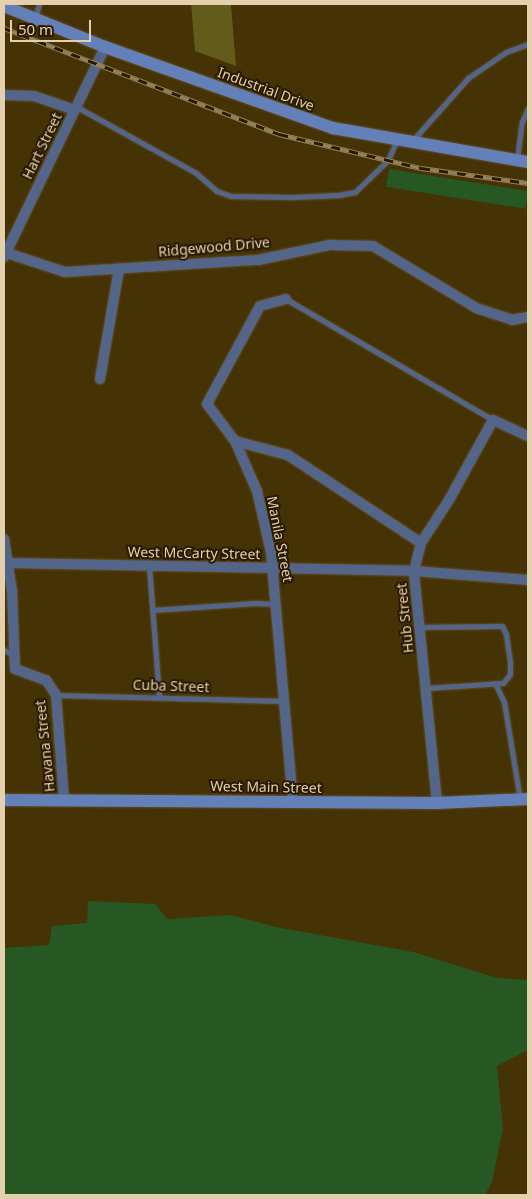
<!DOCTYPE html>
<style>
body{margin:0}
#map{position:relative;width:532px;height:1199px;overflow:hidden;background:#453205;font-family:"Noto Sans",sans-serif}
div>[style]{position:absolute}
.green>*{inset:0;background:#275824;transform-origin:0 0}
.building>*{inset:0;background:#635b1a}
.roads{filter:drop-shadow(0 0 1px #624e23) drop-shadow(0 0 1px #624e23)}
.service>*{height:5px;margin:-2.5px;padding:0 2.5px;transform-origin:2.5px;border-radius:2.5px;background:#53668a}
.minor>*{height:10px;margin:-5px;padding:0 5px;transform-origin:5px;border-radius:5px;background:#53668a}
.secondary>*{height:12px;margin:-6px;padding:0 6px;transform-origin:6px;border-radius:6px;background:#6380b9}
.rail>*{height:5px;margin-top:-2.5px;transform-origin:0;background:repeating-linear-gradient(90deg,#291a00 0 9px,#96825a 0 18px);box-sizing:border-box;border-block:1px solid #96825a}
span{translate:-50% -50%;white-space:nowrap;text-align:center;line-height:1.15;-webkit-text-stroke:4px #291a00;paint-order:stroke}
.street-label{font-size:14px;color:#e4d0ac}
.frame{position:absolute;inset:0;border:5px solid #e4d0ac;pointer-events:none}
.scale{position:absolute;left:10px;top:20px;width:81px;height:22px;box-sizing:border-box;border:2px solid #e4d0ac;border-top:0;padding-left:6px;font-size:15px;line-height:18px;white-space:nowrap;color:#e4d0ac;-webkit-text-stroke:4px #291a00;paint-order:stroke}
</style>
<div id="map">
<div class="green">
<i style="left:389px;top:169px;width:141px;height:18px;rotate:9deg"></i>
<i style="clip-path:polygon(88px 901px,155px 904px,167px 919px,231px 915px,276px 927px,413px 952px,497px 978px,528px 980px,528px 1050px,497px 1066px,503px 1129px,492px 1182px,485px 1195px,4px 1195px,4px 948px,49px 945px,52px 926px,87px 923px)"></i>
</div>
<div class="building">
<i style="clip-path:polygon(191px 4px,231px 4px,236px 66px,195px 51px)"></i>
</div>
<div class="roads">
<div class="service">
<i style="left:35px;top:18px;width:15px;rotate:-74deg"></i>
<i style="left:77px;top:107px;width:136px;rotate:29deg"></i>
<i style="left:196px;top:173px;width:28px;rotate:41deg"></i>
<i style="left:217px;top:191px;width:15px;rotate:20deg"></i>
<i style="left:231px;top:196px;width:63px;rotate:0.9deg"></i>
<i style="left:294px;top:197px;width:45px;rotate:-2.5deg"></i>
<i style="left:339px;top:195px;width:16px;rotate:-11deg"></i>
<i style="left:355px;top:192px;width:46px;rotate:-44.1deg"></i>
<i style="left:388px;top:160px;width:22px;rotate:-66deg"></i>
<i style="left:413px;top:140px;width:83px;rotate:-48.4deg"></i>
<i style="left:468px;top:78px;width:46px;rotate:-34.4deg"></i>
<i style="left:506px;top:52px;width:23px;rotate:-20deg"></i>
<i style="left:517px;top:160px;width:38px;rotate:-83deg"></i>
<i style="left:522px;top:122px;width:15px;rotate:-67deg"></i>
<i style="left:286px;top:299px;width:240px;rotate:30.3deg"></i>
<i style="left:149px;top:566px;width:131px;rotate:85.6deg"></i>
<i style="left:152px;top:610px;width:104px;rotate:-3.9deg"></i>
<i style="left:256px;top:603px;width:20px;rotate:3deg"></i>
<i style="left:420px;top:627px;width:82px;rotate:-0.7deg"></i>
<i style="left:502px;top:626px;width:9px;rotate:63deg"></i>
<i style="left:506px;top:634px;width:30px;rotate:82deg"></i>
<i style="left:510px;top:664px;width:10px;rotate:90deg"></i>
<i style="left:510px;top:674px;width:11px;rotate:128deg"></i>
<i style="left:503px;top:683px;width:77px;rotate:176.3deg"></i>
<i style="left:4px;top:650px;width:11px;rotate:27deg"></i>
<i style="left:495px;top:683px;width:21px;rotate:65deg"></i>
<i style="left:504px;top:702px;width:99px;rotate:80.7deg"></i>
<i style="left:56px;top:695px;width:229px;rotate:1.5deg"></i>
</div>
<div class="minor">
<i style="left:4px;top:95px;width:30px;rotate:2deg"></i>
<i style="left:34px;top:96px;width:43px;rotate:18.9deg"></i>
<i style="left:4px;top:252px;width:64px;rotate:18.2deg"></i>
<i style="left:65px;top:272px;width:193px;rotate:-3.6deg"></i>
<i style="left:258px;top:260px;width:74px;rotate:-11.8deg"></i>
<i style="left:330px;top:245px;width:43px;rotate:1.3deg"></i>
<i style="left:373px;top:246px;width:120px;rotate:31deg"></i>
<i style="left:476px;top:308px;width:38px;rotate:18deg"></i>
<i style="left:512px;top:320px;width:16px;rotate:-11deg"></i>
<i style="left:4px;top:257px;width:233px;rotate:-64.3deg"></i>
<i style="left:286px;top:299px;width:27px;rotate:165deg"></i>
<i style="left:260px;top:306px;width:111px;rotate:118.4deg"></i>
<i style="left:207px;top:404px;width:46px;rotate:52.9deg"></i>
<i style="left:235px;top:441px;width:55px;rotate:66.3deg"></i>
<i style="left:257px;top:491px;width:63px;rotate:77.1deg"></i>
<i style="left:271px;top:552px;width:251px;rotate:85deg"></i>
<i style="left:100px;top:379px;width:112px;rotate:-80.2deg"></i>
<i style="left:235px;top:441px;width:55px;rotate:14.8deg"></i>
<i style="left:288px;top:455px;width:159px;rotate:33.5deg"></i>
<i style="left:4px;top:539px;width:53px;rotate:81.3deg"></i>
<i style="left:12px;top:591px;width:78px;rotate:87.8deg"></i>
<i style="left:15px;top:669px;width:33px;rotate:20deg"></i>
<i style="left:46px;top:680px;width:18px;rotate:56deg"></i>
<i style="left:56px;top:695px;width:105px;rotate:85.6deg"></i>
<i style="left:4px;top:561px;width:5px;rotate:22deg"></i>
<i style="left:9px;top:563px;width:405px;rotate:1.1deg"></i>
<i style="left:414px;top:571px;width:114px;rotate:4.5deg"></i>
<i style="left:437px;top:803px;width:233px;rotate:-95.7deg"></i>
<i style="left:414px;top:571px;width:29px;rotate:-76deg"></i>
<i style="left:421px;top:543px;width:51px;rotate:-56.9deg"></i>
<i style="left:449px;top:500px;width:91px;rotate:-61.2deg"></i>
<i style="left:493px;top:420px;width:38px;rotate:25deg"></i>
</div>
<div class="secondary">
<i style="left:4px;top:6px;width:109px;rotate:22.1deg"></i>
<i style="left:105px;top:47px;width:242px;rotate:19.6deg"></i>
<i style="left:333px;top:128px;width:198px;rotate:9.9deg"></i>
<i style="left:4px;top:800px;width:433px;rotate:0.4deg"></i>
<i style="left:437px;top:803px;width:91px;rotate:-2.5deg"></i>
</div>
</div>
<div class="rail">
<i style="left:4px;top:28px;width:295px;rotate:21.1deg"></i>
<i style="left:279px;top:134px;width:146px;rotate:13.5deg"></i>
<i style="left:421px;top:168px;width:108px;rotate:8deg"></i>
</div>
<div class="street-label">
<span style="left:266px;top:89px;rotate:20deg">Industrial Drive</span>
<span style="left:42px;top:146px;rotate:-64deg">Hart Street</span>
<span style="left:214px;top:247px;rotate:-5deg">Ridgewood Drive</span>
<span style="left:280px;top:539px;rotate:79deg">Manila Street</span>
<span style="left:194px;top:553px;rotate:1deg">West McCarty Street</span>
<span style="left:405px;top:618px;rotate:-96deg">Hub Street</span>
<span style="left:171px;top:686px;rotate:2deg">Cuba Street</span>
<span style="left:45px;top:746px;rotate:-96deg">Havana Street</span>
<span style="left:266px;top:787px;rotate:1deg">West Main Street</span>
</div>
<div class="frame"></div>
<div class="scale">50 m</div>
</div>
